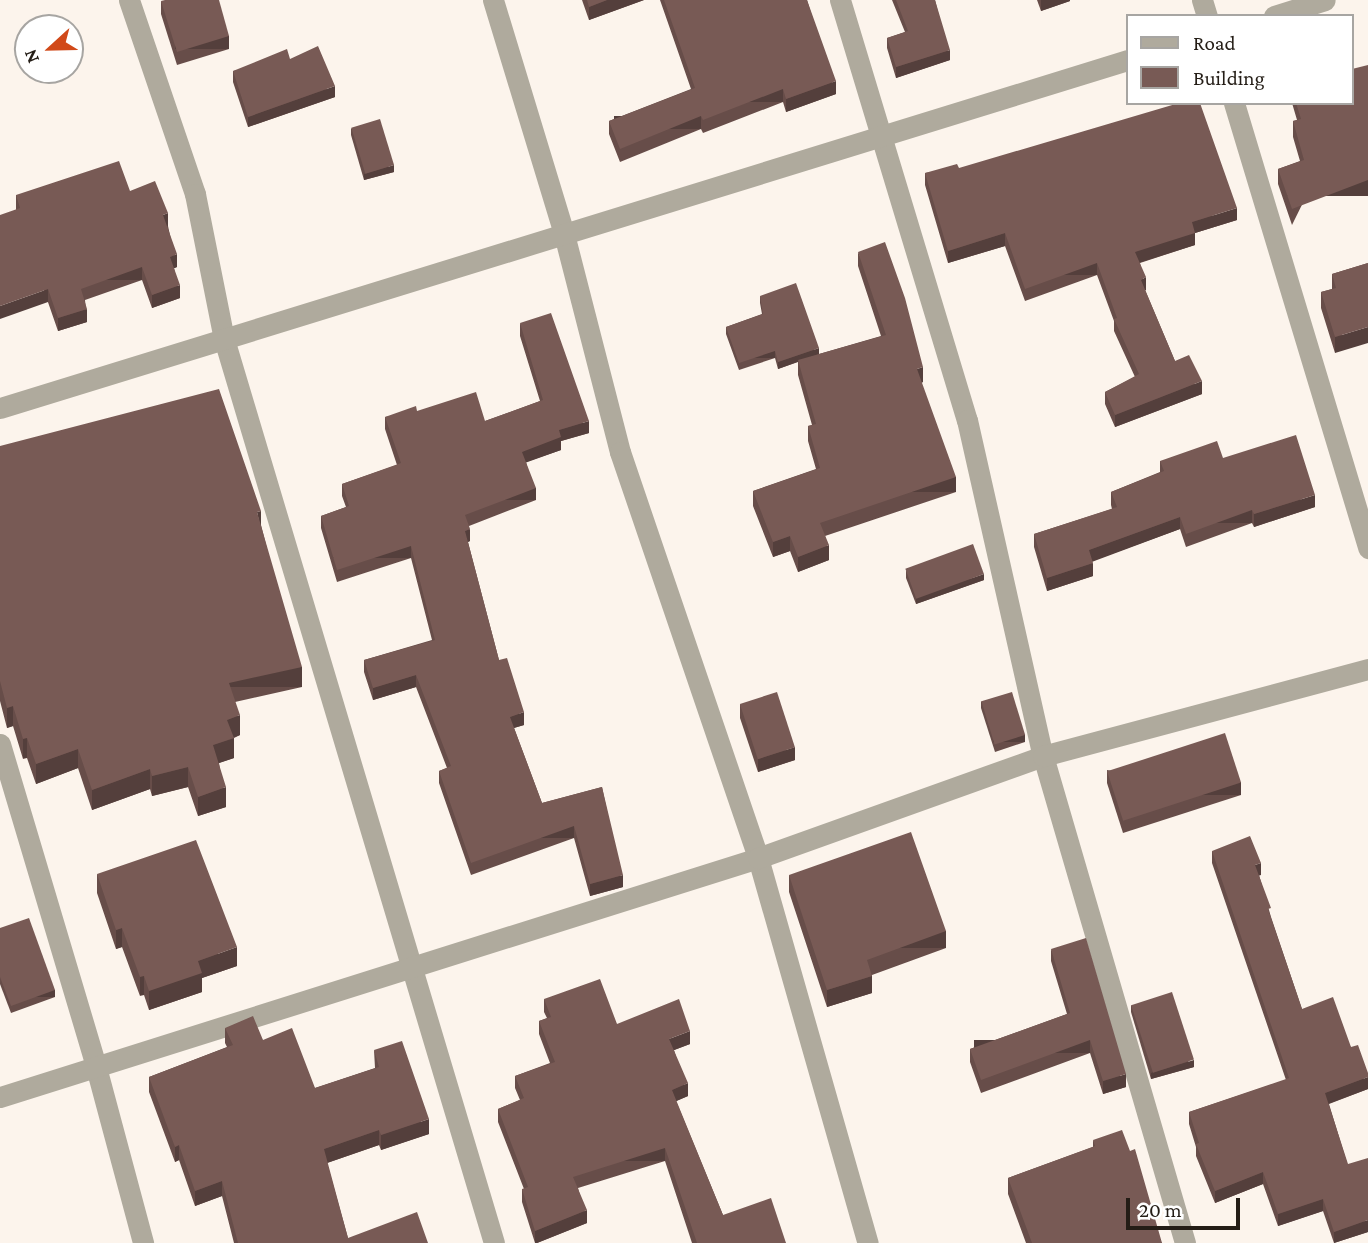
<!DOCTYPE html>
<style>
body{margin:0}
#map{position:relative;width:1368px;height:1243px;overflow:hidden;background:#fcf4ec;font-family:"Crimson Pro",serif}
div>[style]{position:absolute}
.street>*{height:21px;margin:-10.5px;padding:0 10.5px;transform-origin:10.5px;border-radius:10.5px;background:#afaa9d}
.wall>*{inset:0;background:#674d49}
.shaded-wall>*{inset:0;background:#543f3c;transform-origin:0 0}
.building>*{inset:0;background:#785a55;transform-origin:0 0}
span{translate:-50% -50%;white-space:nowrap;text-align:center;line-height:1.15;-webkit-text-stroke:7px #fff;paint-order:stroke}
.legend{position:absolute;left:1126px;top:14px;width:228px;height:91px;box-sizing:border-box;background:#fff;border:2px solid #a7a5a2;margin:0;padding:9px 12px;list-style:none;font-size:21px;color:#241d16}
.legend li{display:flex;align-items:center;gap:14px;height:35px}
.legend b{width:35px;border:2px solid #a7a5a2}
.north{position:absolute;left:14px;top:14px;width:70px;height:70px;box-sizing:border-box;background:#fff;border:2px solid #a7a5a2;border-radius:50%;rotate:248deg;font-size:19px;font-weight:700;line-height:28px;text-align:center;color:#241d16}
.north::after{content:'';display:block;margin:auto;width:24px;height:32px;background:#d14919;clip-path:polygon(50% 0,100% 100%,50% 72%,0 100%)}
.scale{position:absolute;left:1126px;top:1198px;width:114px;height:32px;box-sizing:border-box;border:4px solid #241d16;border-top:0;padding-left:9px;font-size:21px;line-height:24px;white-space:nowrap;color:#241d16;-webkit-text-stroke:5px #fff;paint-order:stroke}
</style>
<div id="map">
<div class="street">
<i style="left:129px;top:0;width:205px;rotate:71.2deg"></i>
<i style="left:195px;top:194px;width:148px;rotate:78.7deg"></i>
<i style="left:224px;top:339px;width:943px;rotate:73.37deg"></i>
<i style="left:493px;top:0;width:245px;rotate:73.1deg"></i>
<i style="left:564px;top:234px;width:225px;rotate:75.6deg"></i>
<i style="left:620px;top:452px;width:429px;rotate:71.2deg"></i>
<i style="left:758px;top:858px;width:400px;rotate:74.1deg"></i>
<i style="left:840px;top:0;width:439px;rotate:73.2deg"></i>
<i style="left:967px;top:420px;width:344px;rotate:77.3deg"></i>
<i style="left:1043px;top:756px;width:507px;rotate:73.74deg"></i>
<i style="left:1202px;top:0;width:17px;rotate:73deg"></i>
<i style="left:1274px;top:16px;width:53px;rotate:-17.4deg"></i>
<i style="left:1234px;top:103px;width:465px;rotate:73.2deg"></i>
<i style="left:0;top:408px;width:1180px;rotate:-17.15deg"></i>
<i style="left:0;top:744px;width:337px;rotate:73.4deg"></i>
<i style="left:96px;top:1067px;width:182px;rotate:75deg"></i>
<i style="left:0;top:1097px;width:795px;rotate:-17.5deg"></i>
<i style="left:758px;top:858px;width:303px;rotate:-19.7deg"></i>
<i style="left:1043px;top:756px;width:336px;rotate:-15deg"></i>
</div>
<div class="wall">
<i style="clip-path:polygon(582px 0,644px 0,589px 20px)"></i>
<i style="clip-path:polygon(660px 0,807px 0,836px 94px,786px 112px,783px 102px,703px 133px,701px 129px,620px 162px,609px 134px,609px 121px,691px 89px)"></i>
<i style="clip-path:polygon(892px 0,935px 0,950px 60px,896px 78px,887px 48px,887px 38px,905px 32px)"></i>
<i style="clip-path:polygon(1037px 0,1070px 0,1070px 1px,1041px 11px)"></i>
<i style="clip-path:polygon(161px 1px,229px 49px,177px 65px,161px 14px)"></i>
<i style="clip-path:polygon(290px 59px,335px 97px,248px 127px,233px 82px,233px 71px)"></i>
<i style="clip-path:polygon(1292px 103px,1352px 103px,1292px 225px,1278px 184px,1278px 169px,1300px 161px,1293px 137px,1293px 121px,1297px 120px)"></i>
<i style="clip-path:polygon(351px 128px,394px 172px,364px 180px,351px 135px)"></i>
<i style="clip-path:polygon(959px 168px,1237px 220px,1195px 233px,1195px 245px,1140px 263px,1145px 290px,1175px 361px,1202px 394px,1115px 427px,1105px 404px,1105px 392px,1135px 377px,1114px 331px,1114px 321px,1097px 275px,1025px 301px,1005px 246px,948px 263px,925px 185px,925px 173px)"></i>
<i style="clip-path:polygon(130px 191px,168px 226px,177px 267px,174px 268px,180px 298px,152px 308px,142px 280px,85px 300px,87px 322px,58px 331px,16px 210px,16px 195px)"></i>
<i style="clip-path:polygon(858px 252px,923px 382px,921px 383px,956px 492px,825px 536px,829px 560px,798px 572px,790px 551px,773px 557px,753px 506px,753px 491px,816px 469px,808px 441px,808px 426px,812px 425px,798px 375px,798px 362px,778px 369px,775px 358px,739px 370px,726px 334px,726px 327px,762px 314px,760px 303px,760px 296px,819px 354px,881px 336px,858px 266px)"></i>
<i style="clip-path:polygon(1368px 263px,1335px 353px,1321px 308px,1321px 292px,1332px 289px,1332px 274px)"></i>
<i style="clip-path:polygon(520px 323px,589px 433px,561px 441px,561px 450px,526px 462px,536px 500px,469px 526px,470px 541px,468px 542px,499px 660px,524px 725px,514px 728px,542px 803px,602px 787px,623px 887px,590px 896px,574px 838px,471px 875px,439px 783px,439px 771px,447px 768px,416px 687px,373px 700px,364px 672px,364px 660px,432px 640px,411px 558px,337px 582px,321px 528px,321px 516px,346px 507px,342px 496px,342px 484px,397px 465px,385px 429px,385px 417px,417px 411px,485px 421px,540px 401px,520px 336px)"></i>
<i style="clip-path:polygon(0 446px,261px 525px,302px 687px,235px 702px,240px 735px,234px 738px,234px 758px,219px 763px,226px 807px,198px 816px,188px 787px,152px 796px,150px 789px,92px 810px,78px 768px,36px 784px,27px 758px,23px 759px,13px 726px,7px 728px,0 701px)"></i>
<i style="clip-path:polygon(1223px 458px,1315px 507px,1254px 527px,1252px 523px,1186px 547px,1180px 529px,1092px 561px,1093px 576px,1047px 591px,1034px 547px,1034px 534px,1112px 509px,1111px 505px,1111px 492px,1160px 472px,1160px 461px)"></i>
<i style="clip-path:polygon(906px 571px,984px 580px,916px 604px,906px 578px)"></i>
<i style="clip-path:polygon(981px 701px,1025px 742px,995px 752px,981px 708px)"></i>
<i style="clip-path:polygon(740px 704px,795px 760px,758px 772px,740px 718px)"></i>
<i style="clip-path:polygon(1107px 770px,1241px 795px,1123px 833px,1107px 783px)"></i>
<i style="clip-path:polygon(1212px 851px,1261px 875px,1259px 875px,1271px 917px,1302px 1009px,1351px 1047px,1368px 1089px,1329px 1104px,1368px 1232px,1334px 1243px,1323px 1211px,1278px 1226px,1263px 1184px,1215px 1203px,1196px 1156px,1196px 1147px,1189px 1124px,1189px 1112px,1286px 1080px,1212px 863px)"></i>
<i style="clip-path:polygon(97px 874px,237px 966px,202px 978px,202px 992px,149px 1010px,144px 995px,140px 996px,122px 947px,116px 949px,97px 893px)"></i>
<i style="clip-path:polygon(789px 875px,946px 948px,872px 975px,872px 993px,827px 1007px,789px 892px)"></i>
<i style="clip-path:polygon(0 928px,55px 997px,11px 1013px,0 984px)"></i>
<i style="clip-path:polygon(1051px 949px,1126px 1087px,1103px 1094px,1090px 1053px,981px 1093px,970px 1062px,970px 1049px,1067px 1014px,1051px 961px)"></i>
<i style="clip-path:polygon(544px 999px,617px 1024px,690px 1044px,674px 1050px,688px 1096px,676px 1101px,723px 1215px,786px 1243px,692px 1243px,665px 1161px,578px 1188px,587px 1223px,537px 1243px,535px 1243px,522px 1202px,522px 1189px,524px 1189px,498px 1122px,498px 1109px,520px 1100px,515px 1088px,515px 1076px,550px 1063px,539px 1034px,539px 1021px,547px 1018px,544px 1012px)"></i>
<i style="clip-path:polygon(1131px 1005px,1194px 1067px,1151px 1079px,1131px 1012px)"></i>
<i style="clip-path:polygon(225px 1028px,263px 1040px,315px 1088px,375px 1068px,374px 1050px,429px 1134px,381px 1150px,379px 1145px,327px 1163px,348px 1238px,428px 1243px,234px 1243px,222px 1196px,195px 1206px,179px 1160px,175px 1162px,149px 1092px,149px 1077px,227px 1047px,225px 1043px)"></i>
<i style="clip-path:polygon(1093px 1140px,1162px 1243px,1026px 1243px,1008px 1194px,1008px 1178px,1093px 1147px)"></i>
</div>
<div class="shaded-wall">
<i style="clip-path:polygon(607px 0,644px 0,589px 20px,589px 7px)"></i>
<i style="clip-path:polygon(1041px 0,1070px 0,1070px 1px,1041px 11px)"></i>
<i style="left:229px;top:36px;width:13px;height:54px;rotate:90deg"></i>
<i style="clip-path:polygon(950px 50px,950px 60px,896px 78px,896px 67px)"></i>
<i style="clip-path:polygon(836px 81px,836px 94px,786px 112px,786px 99px)"></i>
<i style="clip-path:polygon(335px 86px,335px 97px,248px 127px,248px 117px)"></i>
<i style="left:783px;top:89px;width:13px;height:86px;rotate:90deg"></i>
<i style="left:701px;top:116px;width:13px;height:87px;rotate:90deg"></i>
<i style="clip-path:polygon(394px 165px,394px 172px,364px 180px,364px 174px)"></i>
<i style="left:1368px;top:180px;width:16px;height:81px;rotate:90deg"></i>
<i style="clip-path:polygon(1237px 208px,1237px 220px,1195px 233px,1195px 245px,1135px 264px,1135px 252px,1192px 222px)"></i>
<i style="clip-path:polygon(168px 213px,168px 226px,163px 228px,163px 215px)"></i>
<i style="clip-path:polygon(1005px 233px,1005px 246px,948px 263px,948px 251px)"></i>
<i style="clip-path:polygon(177px 254px,177px 267px,170px 270px,170px 257px)"></i>
<i style="left:1097px;top:263px;width:12px;height:77px;rotate:90deg"></i>
<i style="left:142px;top:267px;width:13px;height:65px;rotate:90deg"></i>
<i style="clip-path:polygon(1146px 277px,1146px 290px,1141px 292px,1141px 280px)"></i>
<i style="clip-path:polygon(180px 285px,180px 298px,152px 308px,152px 295px)"></i>
<i style="clip-path:polygon(48px 289px,48px 302px,0 319px,0 306px)"></i>
<i style="clip-path:polygon(87px 309px,87px 322px,58px 331px,58px 318px)"></i>
<i style="clip-path:polygon(1368px 327px,1368px 343px,1335px 353px,1335px 337px)"></i>
<i style="clip-path:polygon(819px 348px,819px 354px,778px 369px,778px 362px)"></i>
<i style="left:775px;top:351px;width:7px;height:38px;rotate:90deg"></i>
<i style="clip-path:polygon(923px 367px,923px 382px,917px 384px,917px 369px)"></i>
<i style="clip-path:polygon(1202px 381px,1202px 394px,1115px 427px,1115px 415px)"></i>
<i style="clip-path:polygon(589px 421px,589px 433px,561px 441px,561px 450px,522px 464px,522px 452px,559px 430px)"></i>
<i style="left:956px;top:477px;width:15px;height:144px;rotate:90deg"></i>
<i style="left:536px;top:488px;width:12px;height:76px;rotate:90deg"></i>
<i style="clip-path:polygon(1315px 495px,1315px 507px,1254px 527px,1254px 514px)"></i>
<i style="left:1252px;top:510px;width:13px;height:70px;rotate:90deg"></i>
<i style="clip-path:polygon(261px 511px,261px 531px,257px 512px)"></i>
<i style="clip-path:polygon(1180px 517px,1180px 529px,1089px 563px,1089px 550px)"></i>
<i style="clip-path:polygon(470px 529px,470px 541px,465px 543px,465px 531px)"></i>
<i style="clip-path:polygon(790px 536px,790px 551px,773px 557px,773px 542px)"></i>
<i style="clip-path:polygon(829px 545px,829px 560px,798px 572px,798px 557px)"></i>
<i style="left:411px;top:546px;width:12px;height:78px;rotate:90deg"></i>
<i style="clip-path:polygon(1093px 563px,1093px 576px,1047px 591px,1047px 578px)"></i>
<i style="clip-path:polygon(984px 574px,984px 580px,916px 604px,916px 597px)"></i>
<i style="left:302px;top:667px;width:20px;height:75px;rotate:90deg"></i>
<i style="clip-path:polygon(416px 675px,416px 687px,373px 700px,373px 688px)"></i>
<i style="clip-path:polygon(13px 706px,13px 726px,7px 728px,7px 708px)"></i>
<i style="clip-path:polygon(524px 712px,524px 725px,510px 729px,510px 717px)"></i>
<i style="clip-path:polygon(240px 715px,240px 735px,227px 740px,227px 720px)"></i>
<i style="left:1025px;top:735px;width:7px;height:32px;rotate:90deg"></i>
<i style="left:27px;top:738px;width:20px;height:4px;rotate:90deg"></i>
<i style="clip-path:polygon(234px 738px,234px 758px,213px 765px,213px 745px)"></i>
<i style="clip-path:polygon(795px 747px,795px 760px,758px 772px,758px 759px)"></i>
<i style="clip-path:polygon(78px 749px,78px 768px,36px 784px,36px 764px)"></i>
<i style="clip-path:polygon(188px 767px,188px 787px,152px 796px,152px 776px)"></i>
<i style="clip-path:polygon(150px 769px,150px 789px,92px 810px,92px 790px)"></i>
<i style="left:1241px;top:782px;width:13px;height:124px;rotate:90deg"></i>
<i style="clip-path:polygon(226px 787px,226px 807px,198px 816px,198px 797px)"></i>
<i style="left:574px;top:826px;width:12px;height:109px;rotate:90deg"></i>
<i style="clip-path:polygon(1261px 863px,1261px 875px,1255px 877px,1255px 865px)"></i>
<i style="clip-path:polygon(623px 875px,623px 887px,590px 896px,590px 884px)"></i>
<i style="clip-path:polygon(122px 928px,122px 947px,116px 949px,116px 930px)"></i>
<i style="left:946px;top:931px;width:17px;height:84px;rotate:90deg"></i>
<i style="clip-path:polygon(237px 947px,237px 966px,202px 978px,202px 992px,149px 1010px,149px 991px,198px 961px)"></i>
<i style="left:144px;top:976px;width:19px;height:4px;rotate:90deg"></i>
<i style="clip-path:polygon(872px 976px,872px 993px,827px 1007px,827px 990px)"></i>
<i style="left:55px;top:990px;width:7px;height:47px;rotate:90deg"></i>
<i style="clip-path:polygon(690px 1031px,690px 1044px,669px 1052px,669px 1039px)"></i>
<i style="left:1090px;top:1040px;width:13px;height:116px;rotate:90deg"></i>
<i style="clip-path:polygon(1194px 1060px,1194px 1067px,1151px 1079px,1151px 1073px)"></i>
<i style="clip-path:polygon(1126px 1074px,1126px 1087px,1103px 1094px,1103px 1081px)"></i>
<i style="clip-path:polygon(1368px 1077px,1368px 1089px,1325px 1105px,1325px 1093px)"></i>
<i style="clip-path:polygon(688px 1083px,688px 1096px,672px 1103px,672px 1090px)"></i>
<i style="clip-path:polygon(429px 1119px,429px 1134px,381px 1150px,381px 1135px)"></i>
<i style="clip-path:polygon(379px 1130px,379px 1145px,324px 1164px,324px 1149px)"></i>
<i style="clip-path:polygon(179px 1145px,179px 1160px,175px 1162px,175px 1147px)"></i>
<i style="left:665px;top:1148px;width:13px;height:96px;rotate:90deg"></i>
<i style="clip-path:polygon(1263px 1172px,1263px 1184px,1215px 1203px,1215px 1191px)"></i>
<i style="clip-path:polygon(222px 1181px,222px 1196px,195px 1206px,195px 1191px)"></i>
<i style="clip-path:polygon(1323px 1199px,1323px 1211px,1278px 1226px,1278px 1214px)"></i>
<i style="clip-path:polygon(587px 1210px,587px 1223px,537px 1243px,535px 1243px,535px 1231px)"></i>
<i style="clip-path:polygon(1368px 1220px,1368px 1232px,1334px 1243px,1334px 1232px)"></i>
</div>
<div class="building">
<i style="clip-path:polygon(165px 0,219px 0,229px 36px,177px 52px,161px 1px)"></i>
<i style="clip-path:polygon(587px 0,607px 0,589px 7px)"></i>
<i style="clip-path:polygon(664px 0,807px 0,836px 81px,786px 99px,783px 89px,703px 120px,701px 116px,620px 149px,609px 121px,695px 88px)"></i>
<i style="clip-path:polygon(896px 0,935px 0,950px 50px,896px 67px,887px 38px,908px 31px)"></i>
<i style="clip-path:polygon(318px 46px,335px 86px,248px 117px,233px 71px,287px 49px,290px 59px)"></i>
<i style="clip-path:polygon(1368px 65px,1368px 180px,1292px 209px,1278px 169px,1304px 160px,1293px 121px,1301px 119px,1296px 103px,1352px 103px,1352px 69px)"></i>
<i style="clip-path:polygon(1179px 103px,1200px 103px,1237px 208px,1192px 222px,1195px 233px,1135px 252px,1146px 277px,1141px 280px,1175px 361px,1189px 355px,1202px 381px,1115px 415px,1105px 392px,1139px 374px,1114px 319px,1117px 318px,1097px 263px,1025px 289px,1005px 233px,948px 251px,925px 173px,957px 164px,959px 168px)"></i>
<i style="left:380px;top:119px;width:48px;height:30px;rotate:73deg"></i>
<i style="clip-path:polygon(119px 161px,130px 191px,155px 181px,168px 213px,163px 215px,177px 254px,170px 257px,180px 285px,152px 295px,142px 267px,81px 289px,87px 309px,58px 318px,48px 289px,0 306px,0 215px,20px 208px,16px 195px)"></i>
<i style="clip-path:polygon(885px 242px,905px 298px,923px 367px,917px 369px,956px 477px,820px 523px,829px 545px,798px 557px,790px 536px,773px 542px,753px 491px,820px 468px,808px 426px,816px 424px,798px 360px,886px 335px,858px 252px)"></i>
<i style="clip-path:polygon(1368px 263px,1368px 327px,1335px 337px,1321px 292px,1336px 288px,1332px 274px)"></i>
<i style="clip-path:polygon(796px 283px,819px 348px,778px 362px,775px 351px,739px 363px,726px 327px,763px 314px,760px 296px)"></i>
<i style="clip-path:polygon(551px 313px,589px 421px,559px 430px,561px 437px,522px 452px,536px 488px,465px 515px,470px 529px,465px 531px,499px 660px,507px 658px,524px 712px,510px 717px,542px 803px,602px 787px,623px 875px,590px 884px,574px 826px,471px 863px,439px 771px,451px 766px,416px 675px,373px 688px,364px 660px,435px 640px,411px 546px,337px 570px,321px 516px,349px 506px,342px 484px,401px 463px,385px 417px,416px 406px,417px 411px,476px 392px,485px 421px,543px 400px,520px 323px)"></i>
<i style="clip-path:polygon(219px 389px,261px 511px,257px 512px,302px 667px,229px 683px,240px 715px,227px 720px,234px 738px,213px 745px,226px 787px,198px 797px,188px 767px,152px 776px,150px 769px,92px 790px,78px 749px,36px 764px,27px 738px,23px 739px,13px 706px,7px 708px,0 681px,0 446px)"></i>
<i style="clip-path:polygon(1296px 435px,1315px 495px,1254px 514px,1252px 510px,1186px 534px,1180px 517px,1089px 550px,1093px 563px,1047px 578px,1034px 534px,1117px 507px,1111px 492px,1164px 471px,1160px 461px,1217px 441px,1223px 458px)"></i>
<i style="left:973px;top:544px;width:32px;height:72px;rotate:70deg"></i>
<i style="left:777px;top:692px;width:58px;height:39px;rotate:72deg"></i>
<i style="left:1012px;top:692px;width:45px;height:32px;rotate:73deg"></i>
<i style="left:1225px;top:733px;width:52px;height:124px;rotate:72deg"></i>
<i style="clip-path:polygon(911px 832px,946px 931px,867px 960px,872px 976px,827px 990px,789px 875px)"></i>
<i style="clip-path:polygon(1250px 836px,1261px 863px,1255px 865px,1271px 908px,1268px 909px,1302px 1009px,1333px 997px,1351px 1047px,1358px 1045px,1368px 1073px,1368px 1077px,1325px 1093px,1348px 1164px,1368px 1158px,1368px 1220px,1334px 1232px,1323px 1199px,1278px 1214px,1263px 1172px,1215px 1191px,1196px 1144px,1199px 1143px,1189px 1112px,1289px 1078px,1212px 851px)"></i>
<i style="clip-path:polygon(196px 840px,237px 947px,198px 961px,202px 973px,149px 991px,144px 976px,140px 977px,122px 928px,116px 930px,97px 874px)"></i>
<i style="clip-path:polygon(29px 918px,55px 990px,11px 1006px,0 977px,0 928px)"></i>
<i style="clip-path:polygon(1086px 938px,1126px 1074px,1103px 1081px,1090px 1040px,981px 1080px,970px 1049px,1070px 1013px,1051px 949px)"></i>
<i style="clip-path:polygon(600px 979px,617px 1024px,679px 999px,690px 1031px,669px 1039px,688px 1083px,672px 1090px,723px 1215px,771px 1198px,786px 1243px,697px 1243px,665px 1148px,573px 1177px,587px 1210px,535px 1231px,522px 1189px,528px 1187px,498px 1109px,524px 1098px,515px 1076px,555px 1062px,539px 1021px,551px 1017px,544px 999px)"></i>
<i style="left:1172px;top:992px;width:71px;height:43px;rotate:72deg"></i>
<i style="clip-path:polygon(253px 1016px,263px 1040px,292px 1028px,315px 1088px,379px 1067px,374px 1050px,402px 1041px,429px 1119px,381px 1135px,379px 1130px,324px 1149px,348px 1238px,417px 1212px,428px 1243px,238px 1243px,222px 1181px,195px 1191px,179px 1145px,175px 1147px,149px 1077px,233px 1045px,225px 1028px)"></i>
<i style="clip-path:polygon(1122px 1130px,1130px 1151px,1135px 1149px,1162px 1243px,1032px 1243px,1008px 1178px,1095px 1146px,1093px 1140px)"></i>
</div>
<ul class="legend">
<li><b style="height:9px;background:#afaa9d"></b>Road</li>
<li><b style="height:19px;background:#785a55"></b>Building</li>
</ul>
<div class="north">N</div>
<div class="scale">20 m</div>
</div>
